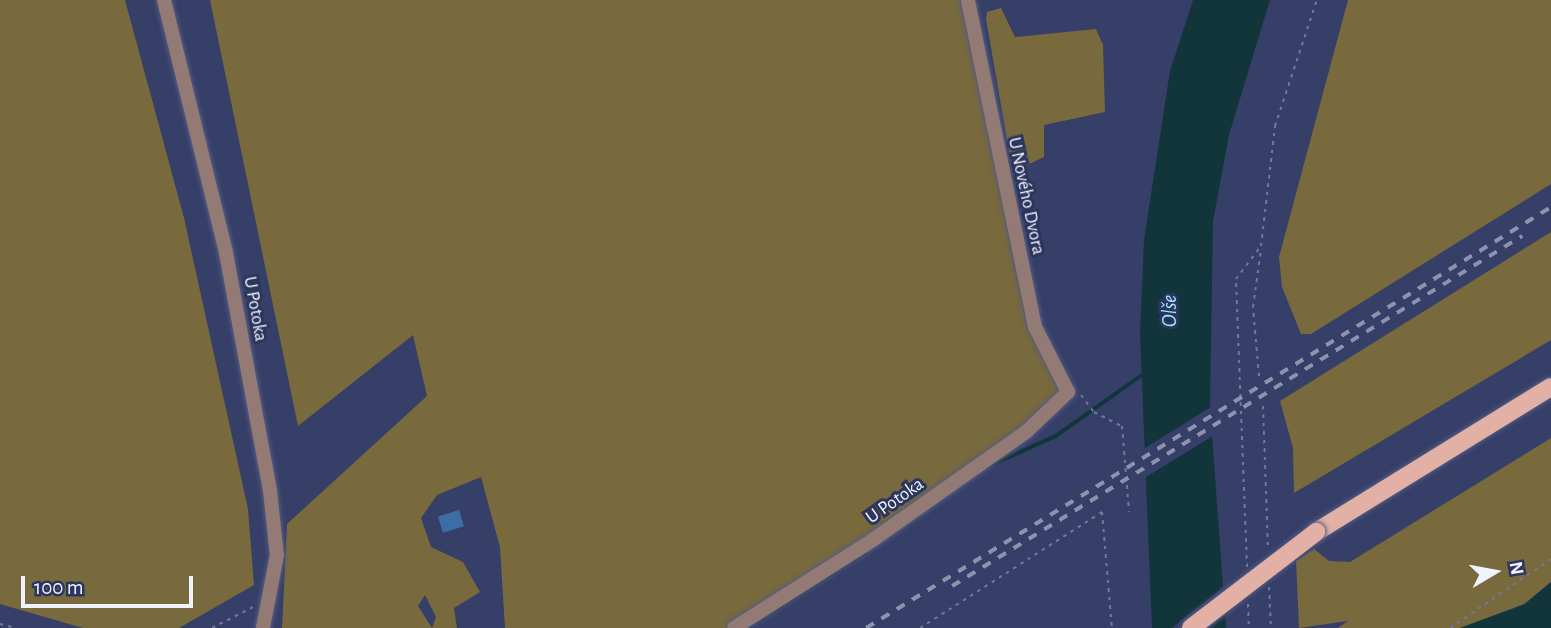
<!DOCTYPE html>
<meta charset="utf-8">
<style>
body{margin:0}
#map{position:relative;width:1551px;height:628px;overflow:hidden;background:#363f68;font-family:"Alegreya Sans",sans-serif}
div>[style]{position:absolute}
.green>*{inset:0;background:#786a3d}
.water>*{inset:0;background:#12353c}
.pier>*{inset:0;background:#363f68}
.stream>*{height:3.5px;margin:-1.75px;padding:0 1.75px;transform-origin:1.75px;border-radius:1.75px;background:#12353c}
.building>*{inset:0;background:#3c6ea6;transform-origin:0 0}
.path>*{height:2px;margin-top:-1px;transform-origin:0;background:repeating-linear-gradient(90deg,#727998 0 3.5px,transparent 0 8.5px)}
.roads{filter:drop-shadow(0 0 2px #545c80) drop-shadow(0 0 2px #545c80)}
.minor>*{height:14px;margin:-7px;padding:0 7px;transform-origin:7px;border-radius:7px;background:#937a75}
.major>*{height:18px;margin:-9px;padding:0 9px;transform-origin:9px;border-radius:9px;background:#e2b0a5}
.rail>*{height:3.5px;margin-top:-1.75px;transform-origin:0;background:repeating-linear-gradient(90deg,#8c93ad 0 9px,transparent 0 18px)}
.bridges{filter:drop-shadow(0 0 2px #545c80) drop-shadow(0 0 2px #545c80)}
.major-bridge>*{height:18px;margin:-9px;padding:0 9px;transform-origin:9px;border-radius:9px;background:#e2b0a5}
span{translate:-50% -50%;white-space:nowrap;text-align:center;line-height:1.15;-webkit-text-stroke:6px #2c355c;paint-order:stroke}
.street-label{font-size:19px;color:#eff3fd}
.water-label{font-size:21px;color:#9cebfc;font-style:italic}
.north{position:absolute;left:1460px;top:537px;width:70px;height:70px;-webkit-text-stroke:5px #2c355c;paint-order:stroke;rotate:80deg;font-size:19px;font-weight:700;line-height:28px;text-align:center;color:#eff3fd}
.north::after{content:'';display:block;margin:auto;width:24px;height:32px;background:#eff3fd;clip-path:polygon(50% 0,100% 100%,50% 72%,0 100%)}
.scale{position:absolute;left:21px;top:576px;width:172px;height:32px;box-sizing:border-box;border:4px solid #eff3fd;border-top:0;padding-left:9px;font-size:21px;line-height:24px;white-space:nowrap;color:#eff3fd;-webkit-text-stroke:5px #2c355c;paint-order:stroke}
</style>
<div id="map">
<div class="green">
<i style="clip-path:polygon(0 0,125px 0,184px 218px,248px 509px,254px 585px,179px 628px,83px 628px,0 604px)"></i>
<i style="clip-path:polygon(evenodd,210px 0,968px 0,1035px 327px,1068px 392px,1027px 431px,734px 628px,505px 628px,500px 547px,481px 477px,437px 495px,421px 518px,431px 547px,463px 562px,480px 592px,454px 608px,457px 628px,282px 628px,287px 524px,427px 396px,413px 335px,298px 426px,210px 0,425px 595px,436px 617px,432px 628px,418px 606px,425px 595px)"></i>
<i style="clip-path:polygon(1348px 0,1551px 0,1551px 184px,1311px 334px,1301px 334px,1282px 287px,1279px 257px)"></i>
<i style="clip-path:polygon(1001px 8px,1015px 37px,1096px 29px,1103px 45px,1105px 112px,1044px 125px,1044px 157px,1021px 168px,1011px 163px,986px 19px,987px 12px)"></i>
<i style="clip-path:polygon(1551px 232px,1551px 340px,1294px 493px,1293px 448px,1280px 401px)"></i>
<i style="clip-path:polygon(1551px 438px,1551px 582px,1527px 603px,1460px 628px,1338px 628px,1348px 621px,1299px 628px,1296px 561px,1314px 549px,1329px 561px,1350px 562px)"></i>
</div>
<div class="water">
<i style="clip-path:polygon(1193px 0,1270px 0,1229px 135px,1213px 221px,1210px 406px,1226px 628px,1152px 628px,1140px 335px,1144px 240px,1170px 71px)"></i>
<i style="clip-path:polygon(1551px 582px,1551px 628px,1460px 628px,1523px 605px)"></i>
</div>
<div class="pier">
<i style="clip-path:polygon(1214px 405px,1216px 434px,1143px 479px,1142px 450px)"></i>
<i style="clip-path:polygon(1228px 583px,1229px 612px,1209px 628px,1172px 628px)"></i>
</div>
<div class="stream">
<i style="left:987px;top:467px;width:76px;rotate:-24.2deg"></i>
<i style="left:1056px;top:436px;width:109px;rotate:-35.3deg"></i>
<i style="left:747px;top:628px;width:138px;rotate:-32.5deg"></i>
</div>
<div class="building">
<i style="left:459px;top:510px;width:17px;height:22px;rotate:73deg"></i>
</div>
<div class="path">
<i style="left:1259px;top:376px;width:69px;rotate:-95deg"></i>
<i style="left:1253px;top:307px;width:59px;rotate:-82.1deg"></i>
<i style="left:1081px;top:395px;width:21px;rotate:53deg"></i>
<i style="left:1094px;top:412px;width:31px;rotate:27deg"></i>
<i style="left:1122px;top:426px;width:86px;rotate:85.3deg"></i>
<i style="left:1263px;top:406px;width:144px;rotate:88deg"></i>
<i style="left:1247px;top:567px;width:288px;rotate:-92.2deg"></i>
<i style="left:1236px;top:279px;width:41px;rotate:-52.9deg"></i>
<i style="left:1261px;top:246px;width:121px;rotate:-83.3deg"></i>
<i style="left:1275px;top:126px;width:133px;rotate:-71.6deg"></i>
<i style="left:1269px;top:587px;width:41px;rotate:87.2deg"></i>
<i style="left:1248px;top:604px;width:24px;rotate:88deg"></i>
<i style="left:0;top:624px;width:16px;rotate:14deg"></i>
<i style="left:212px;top:628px;width:46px;rotate:-27.1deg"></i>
<i style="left:920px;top:628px;width:216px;rotate:-32.5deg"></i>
<i style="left:1102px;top:512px;width:116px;rotate:85.1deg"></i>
<i style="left:1450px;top:628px;width:122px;rotate:-34.3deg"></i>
</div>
<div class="roads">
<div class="minor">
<i style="left:164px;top:0;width:260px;rotate:76.2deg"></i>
<i style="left:226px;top:253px;width:242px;rotate:79.5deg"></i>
<i style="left:270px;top:491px;width:64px;rotate:83.8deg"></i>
<i style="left:277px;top:555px;width:74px;rotate:100.9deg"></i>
<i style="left:734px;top:628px;width:166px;rotate:-32.4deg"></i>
<i style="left:874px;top:539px;width:187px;rotate:-35.2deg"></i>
<i style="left:1027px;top:431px;width:57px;rotate:-43.6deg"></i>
<i style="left:1068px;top:392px;width:73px;rotate:-116.9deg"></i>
<i style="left:1035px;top:327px;width:334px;rotate:-101.6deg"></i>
</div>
<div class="major">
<i style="left:1316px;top:532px;width:276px;rotate:-31.7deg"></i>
</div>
</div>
<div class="rail">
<i style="left:952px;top:586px;width:669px;rotate:-31.55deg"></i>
<i style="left:866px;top:628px;width:804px;rotate:-31.57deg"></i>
</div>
<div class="bridges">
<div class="major-bridge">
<i style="left:1191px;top:628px;width:158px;rotate:-37.5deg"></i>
</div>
</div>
<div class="street-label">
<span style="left:1026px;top:196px;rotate:78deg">U Nového Dvora</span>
<span style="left:255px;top:309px;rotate:80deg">U Potoka</span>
<span style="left:895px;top:501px;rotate:-35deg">U Potoka</span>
</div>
<div class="water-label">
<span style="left:1170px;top:311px;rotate:-90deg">Olše</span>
</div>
<div class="north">N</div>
<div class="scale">100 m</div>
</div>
